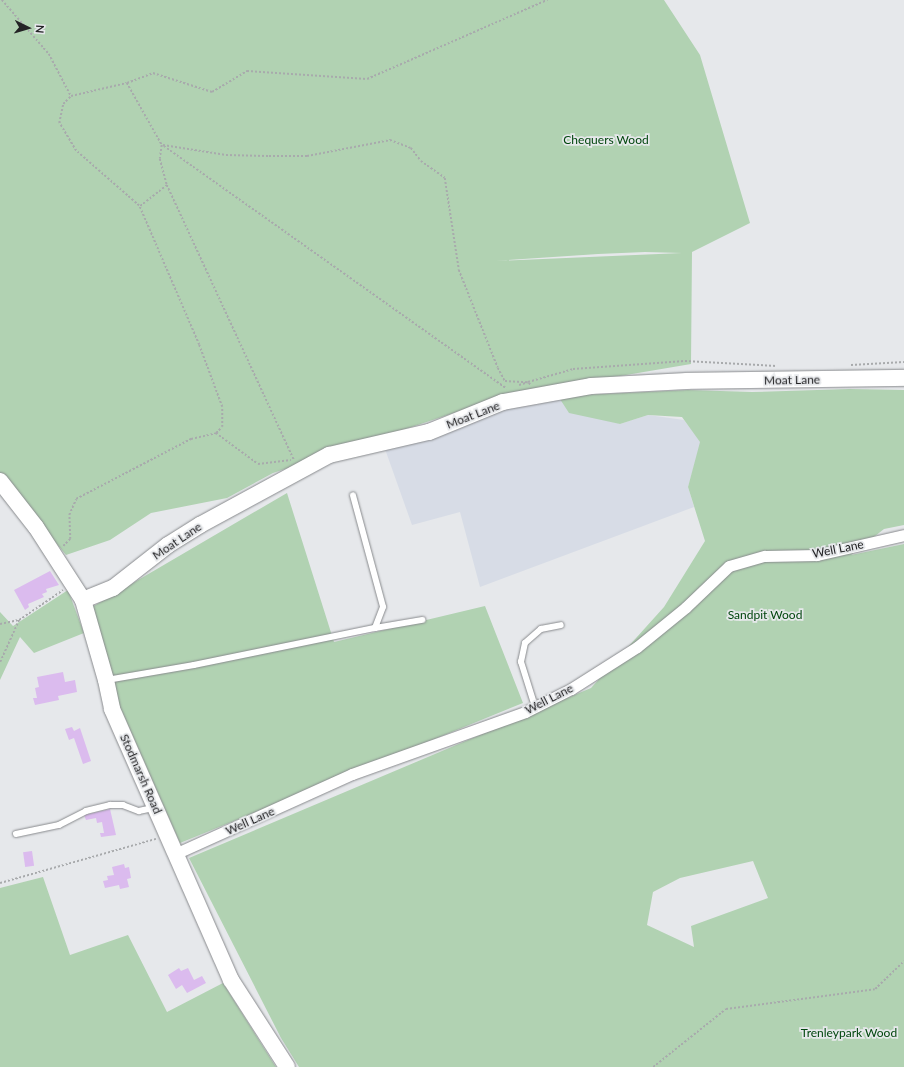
<!DOCTYPE html>
<style>
body{margin:0}
#map{position:relative;width:904px;height:1067px;overflow:hidden;background:#e6e8eb;font-family:Lato,sans-serif}
div>[style]{position:absolute}
.built>*{inset:0;background:#d7dce6}
.green>*{inset:0;background:#b1d2b2}
.building>*{inset:0;background:#dbbbee;transform-origin:0 0}
.path>*{height:1.5px;margin-top:-0.75px;transform-origin:0;background:repeating-linear-gradient(90deg,#a8aaac 0 2px,transparent 0 4px)}
.roads{filter:drop-shadow(0 0 1px #888a8d) drop-shadow(0 0 1px #888a8d)}
.lane>*{height:5.5px;margin:-2.75px;padding:0 2.75px;transform-origin:2.75px;border-radius:2.75px;background:#fff}
.street>*{height:11px;margin:-5.5px;padding:0 5.5px;transform-origin:5.5px;border-radius:5.5px;background:#fff}
.secondary>*{height:16px;margin:-8px;padding:0 8px;transform-origin:8px;border-radius:8px;background:#fff}
span{translate:-50% -50%;white-space:nowrap;text-align:center;line-height:1.15;-webkit-text-stroke:3.5px #e6e8eb;paint-order:stroke}
.park-label{font-size:12px;color:#00460d}
.street-label{font-size:12px;color:#232325}
.north{position:absolute;left:8px;top:8px;width:40px;height:40px;-webkit-text-stroke:3px #e6e8eb;paint-order:stroke;rotate:95deg;font-size:11px;font-weight:700;line-height:16px;text-align:center;color:#232325}
.north::after{content:'';display:block;margin:auto;width:14px;height:18px;background:#232325;clip-path:polygon(50% 0,100% 100%,50% 72%,0 100%)}
</style>
<div id="map">
<div class="built">
<i style="clip-path:polygon(558px 396px,620px 424px,648px 415px,684px 420px,701px 442px,688px 487px,694px 507px,480px 587px,460px 512px,412px 525px,385px 449px,500px 411px)"></i>
</div>
<div class="green">
<i style="clip-path:polygon(evenodd,0 0,664px 0,700px 55px,750px 223px,692px 252px,691px 364px,508px 395px,273px 473px,227px 498px,151px 513px,110px 540px,66px 555px,0 475px,0 0,645px 252px,682px 253px,495px 261px,598px 254px,645px 252px)"></i>
<i style="clip-path:polygon(evenodd,849px 389px,904px 390px,904px 525px,884px 529px,851px 555px,904px 544px,904px 1067px,299px 1067px,281px 1038px,189px 858px,591px 688px,664px 607px,705px 541px,688px 487px,700px 442px,682px 417px,648px 415px,620px 424px,569px 413px,558px 396px,688px 390px,752px 392px,849px 389px,753px 861px,768px 898px,691px 926px,694px 947px,647px 925px,653px 892px,680px 878px,753px 861px)"></i>
<i style="clip-path:polygon(287px 493px,334px 642px,485px 606px,523px 703px,180px 843px,120px 707px,92px 607px)"></i>
<i style="clip-path:polygon(68px 590px,84px 633px,34px 653px,20px 637px,0 680px,0 612px,13px 626px)"></i>
<i style="clip-path:polygon(43px 877px,70px 955px,128px 935px,167px 1012px,223px 983px,276px 1067px,0 1067px,0 888px)"></i>
</div>
<div class="building">
<i style="clip-path:polygon(50px 571px,59px 585px,46px 589px,47px 592px,42px 594px,44px 597px,28px 604px,29px 607px,25px 610px,14px 590px)"></i>
<i style="clip-path:polygon(63px 672px,65px 682px,75px 680px,77px 692px,58px 696px,59px 700px,35px 705px,33px 698px,37px 698px,35px 688px,39px 687px,37px 677px)"></i>
<i style="clip-path:polygon(72px 727px,74px 731px,80px 728px,91px 761px,83px 764px,74px 738px,69px 740px,65px 729px)"></i>
<i style="clip-path:polygon(110px 809px,116px 835px,101px 837px,100px 833px,104px 833px,102px 822px,97px 823px,96px 818px,86px 820px,84px 815px)"></i>
<i style="left:32px;top:851px;width:15px;height:9px;rotate:82deg"></i>
<i style="clip-path:polygon(124px 864px,125px 868px,129px 867px,131px 878px,127px 879px,129px 887px,120px 889px,119px 885px,105px 888px,103px 881px,108px 880px,107px 876px,114px 875px,112px 867px)"></i>
<i style="clip-path:polygon(179px 968px,181px 971px,188px 968px,194px 980px,202px 976px,206px 983px,187px 993px,182px 985px,176px 989px,168px 975px)"></i>
</div>
<div class="path">
<i style="left:2px;top:0;width:72px;rotate:49deg"></i>
<i style="left:49px;top:54px;width:47px;rotate:62.4deg"></i>
<i style="left:71px;top:96px;width:57px;rotate:-13.1deg"></i>
<i style="left:127px;top:83px;width:28px;rotate:-21deg"></i>
<i style="left:153px;top:73px;width:62px;rotate:17.9deg"></i>
<i style="left:212px;top:92px;width:41px;rotate:-31deg"></i>
<i style="left:247px;top:71px;width:120px;rotate:3.8deg"></i>
<i style="left:367px;top:79px;width:197px;rotate:-23.7deg"></i>
<i style="left:127px;top:83px;width:71px;rotate:60.6deg"></i>
<i style="left:162px;top:145px;width:14px;rotate:98deg"></i>
<i style="left:160px;top:159px;width:27px;rotate:75deg"></i>
<i style="left:167px;top:185px;width:303px;rotate:65.2deg"></i>
<i style="left:163px;top:145px;width:64px;rotate:9deg"></i>
<i style="left:226px;top:155px;width:43px;rotate:1.3deg"></i>
<i style="left:269px;top:156px;width:38px"></i>
<i style="left:307px;top:156px;width:85px;rotate:-10.9deg"></i>
<i style="left:390px;top:140px;width:22px;rotate:21deg"></i>
<i style="left:411px;top:148px;width:16px;rotate:52deg"></i>
<i style="left:421px;top:161px;width:29px;rotate:35deg"></i>
<i style="left:445px;top:178px;width:93px;rotate:81.3deg"></i>
<i style="left:459px;top:270px;width:105px;rotate:68.3deg"></i>
<i style="left:498px;top:368px;width:15px;rotate:62deg"></i>
<i style="left:505px;top:381px;width:22px;rotate:3deg"></i>
<i style="left:164px;top:146px;width:420px;rotate:35.3deg"></i>
<i style="left:140px;top:206px;width:34px;rotate:-38deg"></i>
<i style="left:851px;top:365px;width:53px;rotate:-3.2deg"></i>
<i style="left:519px;top:385px;width:9px;rotate:-18deg"></i>
<i style="left:530px;top:385px;width:4px;rotate:-124deg"></i>
<i style="left:528px;top:382px;width:47px;rotate:-16.1deg"></i>
<i style="left:573px;top:369px;width:112px;rotate:-4.1deg"></i>
<i style="left:685px;top:361px;width:92px;rotate:3.1deg"></i>
<i style="left:216px;top:433px;width:52px;rotate:36.4deg"></i>
<i style="left:258px;top:464px;width:33px;rotate:-7deg"></i>
<i style="left:63px;top:546px;width:10px;rotate:-45deg"></i>
<i style="left:70px;top:539px;width:24px;rotate:-92deg"></i>
<i style="left:69px;top:515px;width:17px;rotate:-66deg"></i>
<i style="left:76px;top:499px;width:130px;rotate:-27.6deg"></i>
<i style="left:191px;top:439px;width:26px;rotate:-13deg"></i>
<i style="left:216px;top:433px;width:8px;rotate:-45deg"></i>
<i style="left:222px;top:427px;width:20px;rotate:-90deg"></i>
<i style="left:222px;top:407px;width:66px;rotate:-110.4deg"></i>
<i style="left:199px;top:345px;width:151px;rotate:-113.3deg"></i>
<i style="left:139px;top:206px;width:84px;rotate:-138.9deg"></i>
<i style="left:76px;top:151px;width:33px;rotate:-121deg"></i>
<i style="left:59px;top:123px;width:19px;rotate:-78deg"></i>
<i style="left:63px;top:104px;width:11px;rotate:-45deg"></i>
<i style="left:0;top:624px;width:19px;rotate:-12deg"></i>
<i style="left:0;top:662px;width:46px;rotate:-65.7deg"></i>
<i style="left:19px;top:620px;width:53px;rotate:-34.3deg"></i>
<i style="left:0;top:883px;width:162px;rotate:-15.8deg"></i>
<i style="left:653px;top:1067px;width:93px;rotate:-38.5deg"></i>
<i style="left:726px;top:1009px;width:150px;rotate:-7.6deg"></i>
<i style="left:875px;top:989px;width:40px;rotate:-44deg"></i>
</div>
<div class="roads">
<div class="lane">
<i style="left:375px;top:628px;width:48px;rotate:-9.7deg"></i>
<i style="left:107px;top:680px;width:88px;rotate:-9.8deg"></i>
<i style="left:194px;top:665px;width:185px;rotate:-11.6deg"></i>
<i style="left:375px;top:628px;width:22px;rotate:-69deg"></i>
<i style="left:383px;top:607px;width:115px;rotate:-105.1deg"></i>
<i style="left:535px;top:707px;width:47px;rotate:-107.3deg"></i>
<i style="left:521px;top:662px;width:19px;rotate:-78deg"></i>
<i style="left:525px;top:643px;width:21px;rotate:-41deg"></i>
<i style="left:541px;top:629px;width:20px;rotate:-11deg"></i>
<i style="left:16px;top:834px;width:44px;rotate:-11.8deg"></i>
<i style="left:59px;top:825px;width:30px;rotate:-27deg"></i>
<i style="left:86px;top:811px;width:25px;rotate:-14deg"></i>
<i style="left:110px;top:805px;width:13px"></i>
<i style="left:123px;top:805px;width:17px;rotate:21deg"></i>
<i style="left:139px;top:811px;width:14px;rotate:-12deg"></i>
</div>
<div class="street">
<i style="left:177px;top:853px;width:192px;rotate:-24.3deg"></i>
<i style="left:352px;top:774px;width:184px;rotate:-19.7deg"></i>
<i style="left:525px;top:712px;width:51px;rotate:-26.6deg"></i>
<i style="left:571px;top:689px;width:78px;rotate:-32.5deg"></i>
<i style="left:637px;top:647px;width:63px;rotate:-39.2deg"></i>
<i style="left:686px;top:607px;width:59px;rotate:-43.6deg"></i>
<i style="left:729px;top:566px;width:37px;rotate:-16deg"></i>
<i style="left:765px;top:556px;width:52px;rotate:-1.1deg"></i>
<i style="left:817px;top:555px;width:89px;rotate:-12.9deg"></i>
</div>
<div class="secondary">
<i style="left:0;top:481px;width:58px;rotate:52deg"></i>
<i style="left:36px;top:527px;width:87px;rotate:57.2deg"></i>
<i style="left:83px;top:600px;width:83px;rotate:74deg"></i>
<i style="left:106px;top:680px;width:30px;rotate:78deg"></i>
<i style="left:112px;top:709px;width:296px;rotate:66.3deg"></i>
<i style="left:231px;top:980px;width:103px;rotate:57.2deg"></i>
<i style="left:83px;top:600px;width:32px;rotate:-22deg"></i>
<i style="left:113px;top:588px;width:70px;rotate:-38deg"></i>
<i style="left:168px;top:545px;width:38px;rotate:-32deg"></i>
<i style="left:200px;top:525px;width:147px;rotate:-28.5deg"></i>
<i style="left:329px;top:455px;width:103px;rotate:-13deg"></i>
<i style="left:429px;top:432px;width:80px;rotate:-22.1deg"></i>
<i style="left:503px;top:402px;width:89px;rotate:-10.3deg"></i>
<i style="left:591px;top:386px;width:96px;rotate:-3deg"></i>
<i style="left:687px;top:381px;width:217px;rotate:-0.8deg"></i>
</div>
</div>
<div class="park-label">
<span style="left:606px;top:140px">Chequers Wood</span>
<span style="left:765px;top:615px">Sandpit Wood</span>
<span style="left:849px;top:1033px">Trenleypark Wood</span>
</div>
<div class="street-label">
<span style="left:792px;top:380px;rotate:-1deg">Moat Lane</span>
<span style="left:473px;top:415px;rotate:-21deg">Moat Lane</span>
<span style="left:177px;top:541px;rotate:-34deg">Moat Lane</span>
<span style="left:838px;top:549px;rotate:-11deg">Well Lane</span>
<span style="left:549px;top:699px;rotate:-27deg">Well Lane</span>
<span style="left:141px;top:774px;rotate:66deg">Stodmarsh Road</span>
<span style="left:250px;top:821px;rotate:-24deg">Well Lane</span>
</div>
<div class="north">N</div>
</div>
